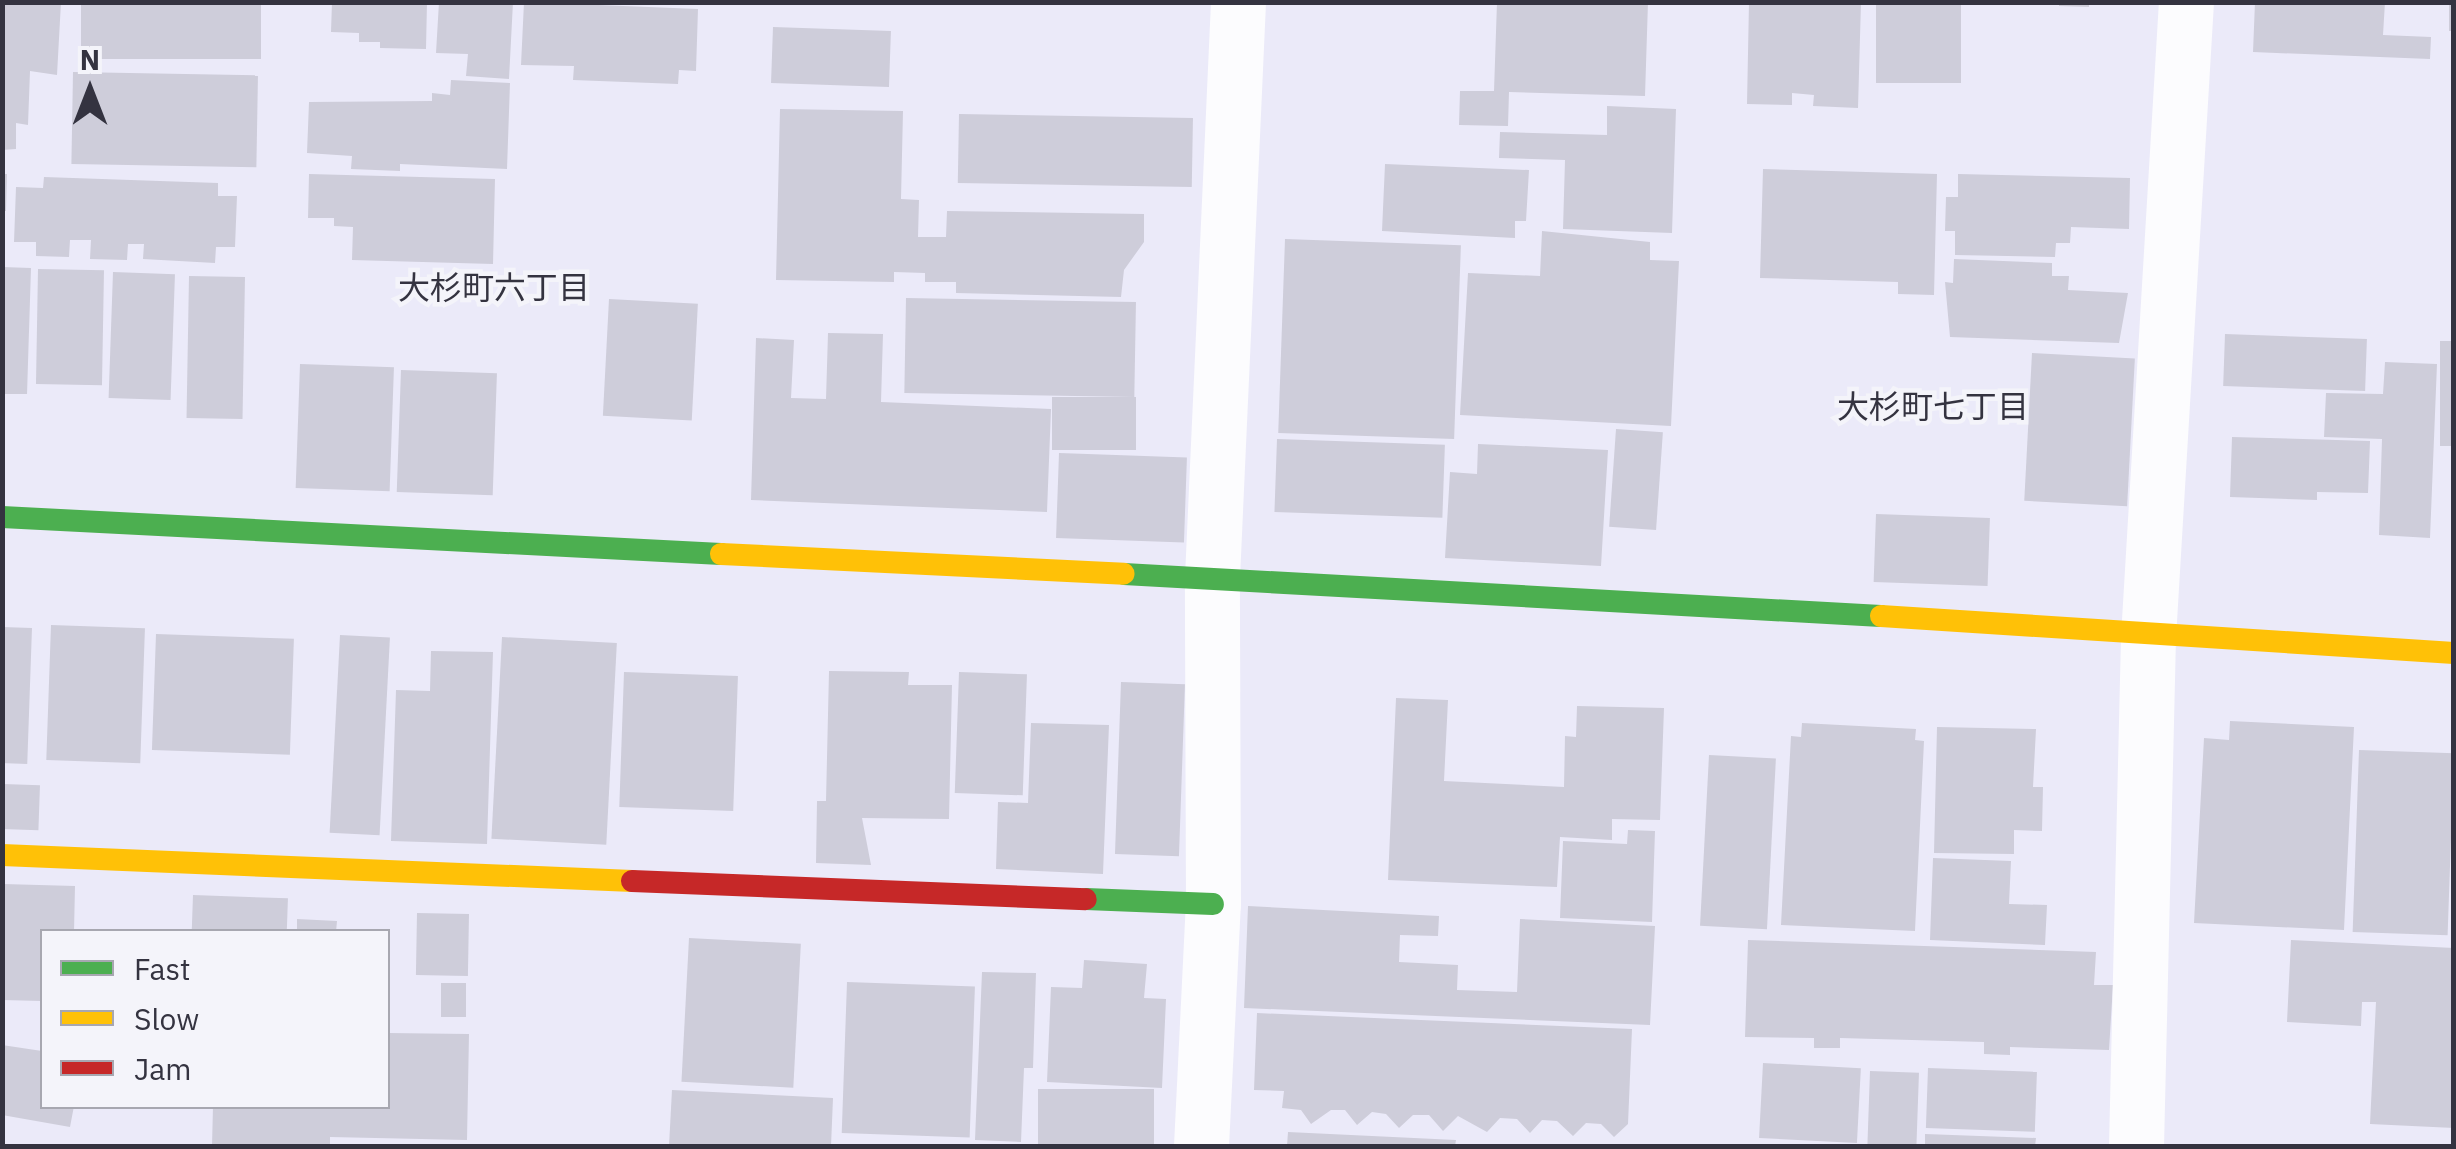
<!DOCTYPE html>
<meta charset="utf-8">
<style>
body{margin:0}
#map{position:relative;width:2456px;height:1149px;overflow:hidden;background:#ebeaf9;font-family:"IBM Plex Sans","Noto Sans JP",sans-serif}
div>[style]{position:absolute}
.building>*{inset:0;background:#cecdda;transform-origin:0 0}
.street>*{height:55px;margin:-27.5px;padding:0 27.5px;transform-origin:27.5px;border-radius:27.5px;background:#fcfcfe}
.fast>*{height:22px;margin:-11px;padding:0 11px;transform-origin:11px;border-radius:11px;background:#4caf50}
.slow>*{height:22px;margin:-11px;padding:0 11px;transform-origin:11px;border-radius:11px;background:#ffc107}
.jam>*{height:22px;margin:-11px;padding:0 11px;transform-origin:11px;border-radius:11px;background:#c62828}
span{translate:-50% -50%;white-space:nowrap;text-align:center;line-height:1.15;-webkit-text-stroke:9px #f4f4fa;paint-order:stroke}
.neighbourhood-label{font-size:32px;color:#343340}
.frame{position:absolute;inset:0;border:5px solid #343340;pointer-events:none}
.legend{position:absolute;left:40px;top:929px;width:350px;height:180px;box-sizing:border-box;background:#f4f4fa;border:2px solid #a7a7b0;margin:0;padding:12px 18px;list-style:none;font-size:30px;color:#343340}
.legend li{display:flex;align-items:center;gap:20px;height:50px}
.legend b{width:50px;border:2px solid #a7a7b0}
.north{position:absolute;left:40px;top:40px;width:100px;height:100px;-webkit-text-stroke:8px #f4f4fa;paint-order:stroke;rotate:0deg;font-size:28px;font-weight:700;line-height:40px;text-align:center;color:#343340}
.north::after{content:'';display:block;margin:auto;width:35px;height:45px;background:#343340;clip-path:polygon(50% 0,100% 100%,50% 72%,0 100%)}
</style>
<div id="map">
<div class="building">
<i style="clip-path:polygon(2px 2px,61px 2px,57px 75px,30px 71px,28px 125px,16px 123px,16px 149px,2px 150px)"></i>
<i style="left:81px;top:2px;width:180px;height:57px"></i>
<i style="clip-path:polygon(332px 2px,427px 2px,426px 49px,380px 48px,380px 42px,359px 42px,359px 33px,331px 32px)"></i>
<i style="clip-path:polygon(439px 2px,513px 2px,509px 79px,466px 76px,468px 54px,436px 53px)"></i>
<i style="clip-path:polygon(524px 2px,698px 9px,696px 71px,679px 70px,678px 84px,573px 80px,574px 66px,521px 65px)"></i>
<i style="clip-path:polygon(1497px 2px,1648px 2px,1645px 96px,1509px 92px,1508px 126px,1459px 125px,1460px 91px,1494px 91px)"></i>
<i style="clip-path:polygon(1749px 2px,1861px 2px,1858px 108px,1813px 106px,1814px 95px,1792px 93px,1792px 105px,1747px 104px)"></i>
<i style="left:1876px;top:2px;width:85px;height:81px"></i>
<i style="clip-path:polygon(2059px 2px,2089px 2px,2089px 7px,2059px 6px)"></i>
<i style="clip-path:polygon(2255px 2px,2385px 2px,2383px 35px,2431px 37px,2430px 59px,2253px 52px)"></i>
<i style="left:2449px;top:2px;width:5px;height:29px"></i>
<i style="left:773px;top:27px;width:118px;height:56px;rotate:2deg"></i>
<i style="left:73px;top:72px;width:185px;height:92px;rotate:1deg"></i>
<i style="clip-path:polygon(451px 80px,510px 83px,507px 169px,400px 164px,400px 171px,351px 169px,352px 156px,307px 153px,309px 102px,432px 101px,432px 93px,450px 95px)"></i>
<i style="clip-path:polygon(1607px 106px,1676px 109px,1672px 233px,1563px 229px,1565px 160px,1499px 158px,1500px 132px,1607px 135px)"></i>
<i style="clip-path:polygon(780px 109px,903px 111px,901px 199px,919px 200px,918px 237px,946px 237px,947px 211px,1144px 214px,1144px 242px,1124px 270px,1121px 297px,956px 293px,956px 282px,925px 282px,925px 273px,894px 272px,894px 282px,776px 280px)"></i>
<i style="left:959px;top:114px;width:234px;height:69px;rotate:1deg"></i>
<i style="clip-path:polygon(1385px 164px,1529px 170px,1526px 221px,1515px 221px,1515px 238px,1382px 231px)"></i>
<i style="clip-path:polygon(1763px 169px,1937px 174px,1934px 295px,1898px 294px,1898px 282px,1760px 278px)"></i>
<i style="clip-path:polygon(2px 174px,7px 174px,6px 211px,2px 211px)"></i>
<i style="clip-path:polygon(309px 174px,495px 179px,493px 264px,352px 260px,353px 227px,334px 226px,334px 218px,308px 218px)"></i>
<i style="clip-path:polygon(1958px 174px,2130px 178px,2129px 229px,2071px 227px,2070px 243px,2056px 243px,2055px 257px,1955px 255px,1955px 231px,1945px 231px,1946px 197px,1958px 197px)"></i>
<i style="clip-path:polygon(44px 177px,218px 183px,218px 196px,237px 196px,235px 247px,216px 247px,215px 263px,143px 259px,144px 244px,128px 244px,127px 260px,90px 259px,91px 240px,70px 240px,69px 257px,36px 256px,36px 242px,14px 242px,16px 187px,43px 188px)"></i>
<i style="clip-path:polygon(1542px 231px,1650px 242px,1650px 260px,1679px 261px,1671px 426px,1460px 415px,1468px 273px,1540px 276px)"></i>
<i style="left:1285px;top:239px;width:176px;height:194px;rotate:2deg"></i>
<i style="clip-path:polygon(1954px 259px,2052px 263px,2052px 276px,2069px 276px,2068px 290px,2128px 293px,2119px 343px,1950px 337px,1945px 282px,1953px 283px)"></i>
<i style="clip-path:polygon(2px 267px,31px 268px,27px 394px,2px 394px)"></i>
<i style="left:38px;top:269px;width:66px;height:115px;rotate:1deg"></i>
<i style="left:113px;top:272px;width:62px;height:126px;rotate:2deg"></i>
<i style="left:189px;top:276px;width:56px;height:142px;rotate:1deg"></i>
<i style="left:906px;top:298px;width:230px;height:95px;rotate:1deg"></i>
<i style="left:609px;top:299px;width:89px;height:117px;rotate:3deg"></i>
<i style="clip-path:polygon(828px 333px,883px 334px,881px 402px,1051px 409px,1047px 512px,751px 500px,756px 338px,794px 340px,791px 398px,826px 399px)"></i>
<i style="left:2225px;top:334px;width:142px;height:52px;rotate:2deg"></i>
<i style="left:2440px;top:341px;width:14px;height:105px"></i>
<i style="left:2032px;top:353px;width:103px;height:148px;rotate:3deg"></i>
<i style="clip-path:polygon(2385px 362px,2437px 364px,2430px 538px,2379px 535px,2382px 439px,2324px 437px,2326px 393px,2383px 394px)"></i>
<i style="left:300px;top:364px;width:94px;height:124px;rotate:2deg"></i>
<i style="left:401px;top:370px;width:96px;height:122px;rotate:2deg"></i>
<i style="left:1052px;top:397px;width:84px;height:53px"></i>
<i style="left:1616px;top:429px;width:47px;height:98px;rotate:4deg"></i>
<i style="clip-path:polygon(2232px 437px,2370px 441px,2368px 493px,2317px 492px,2317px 500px,2230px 497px)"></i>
<i style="left:1277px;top:439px;width:168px;height:73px;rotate:2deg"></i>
<i style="clip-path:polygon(1478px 444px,1608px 450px,1601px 566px,1445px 558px,1450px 472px,1477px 474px)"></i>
<i style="left:1059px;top:453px;width:128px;height:85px;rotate:2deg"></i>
<i style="left:1876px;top:514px;width:114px;height:68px;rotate:2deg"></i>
<i style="left:51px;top:625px;width:94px;height:135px;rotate:2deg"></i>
<i style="left:2px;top:627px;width:30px;height:136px;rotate:2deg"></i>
<i style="left:156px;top:634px;width:138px;height:116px;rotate:2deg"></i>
<i style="left:340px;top:635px;width:50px;height:198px;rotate:3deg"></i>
<i style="left:502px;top:637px;width:115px;height:202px;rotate:3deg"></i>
<i style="clip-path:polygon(431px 651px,493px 652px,487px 844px,391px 841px,396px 690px,430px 691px)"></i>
<i style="clip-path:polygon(829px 671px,909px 672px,908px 685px,952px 685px,949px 819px,862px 818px,871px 865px,816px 863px,817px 801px,826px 801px)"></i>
<i style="left:624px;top:672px;width:114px;height:135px;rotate:2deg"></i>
<i style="left:959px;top:672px;width:68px;height:121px;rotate:2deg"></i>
<i style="left:1121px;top:682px;width:64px;height:172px;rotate:2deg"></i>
<i style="clip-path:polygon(1396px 698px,1448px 700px,1444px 781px,1564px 787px,1565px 736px,1576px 737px,1577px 706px,1664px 708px,1660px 820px,1612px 819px,1612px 840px,1560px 837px,1557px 887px,1388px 880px)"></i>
<i style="clip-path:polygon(2230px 721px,2354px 727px,2344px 930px,2194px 923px,2204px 738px,2229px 740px)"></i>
<i style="clip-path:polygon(1031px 723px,1109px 725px,1103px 874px,996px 869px,998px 802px,1028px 803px)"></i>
<i style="clip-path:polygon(1802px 723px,1916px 729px,1915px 740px,1924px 741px,1915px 931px,1781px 925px,1791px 736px,1801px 737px)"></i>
<i style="clip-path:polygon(1937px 727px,2036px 729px,2033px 787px,2043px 787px,2042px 831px,2014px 830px,2014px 854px,1934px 853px)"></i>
<i style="left:2359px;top:750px;width:95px;height:182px;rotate:2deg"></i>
<i style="left:1709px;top:755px;width:67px;height:171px;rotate:3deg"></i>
<i style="left:3px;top:784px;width:37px;height:45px;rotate:2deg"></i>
<i style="clip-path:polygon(1628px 830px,1655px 831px,1652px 922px,1560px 918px,1563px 841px,1627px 844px)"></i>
<i style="clip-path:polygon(1933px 858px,2011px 861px,2009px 904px,2047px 905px,2045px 945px,1930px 940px)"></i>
<i style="clip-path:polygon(3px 884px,75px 886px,74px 932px,42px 932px,42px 1001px,2px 1000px)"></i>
<i style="left:193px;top:895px;width:95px;height:37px;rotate:2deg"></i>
<i style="clip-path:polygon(1248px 906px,1439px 916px,1438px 936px,1400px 935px,1399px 962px,1458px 965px,1457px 990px,1517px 992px,1520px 919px,1655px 926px,1650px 1025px,1244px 1008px)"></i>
<i style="left:417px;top:913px;width:52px;height:62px;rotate:1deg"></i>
<i style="clip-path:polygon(297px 919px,337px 921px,336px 932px,297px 932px)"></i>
<i style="left:689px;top:938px;width:112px;height:144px;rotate:3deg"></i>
<i style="clip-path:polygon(1748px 940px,2096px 952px,2094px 985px,2113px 985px,2109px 1050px,2010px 1047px,2010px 1055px,1984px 1054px,1984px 1042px,1840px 1038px,1840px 1048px,1814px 1048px,1814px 1038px,1745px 1037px)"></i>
<i style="clip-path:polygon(2291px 940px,2454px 948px,2454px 1128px,2370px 1124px,2376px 1002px,2362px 1002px,2361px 1026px,2287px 1022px)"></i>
<i style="clip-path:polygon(1084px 960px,1147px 964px,1144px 998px,1166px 999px,1162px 1088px,1047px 1082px,1051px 987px,1082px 988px)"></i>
<i style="clip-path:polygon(982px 972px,1036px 973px,1033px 1068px,1024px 1068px,1021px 1142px,975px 1140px)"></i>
<i style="left:847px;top:982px;width:128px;height:151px;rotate:2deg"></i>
<i style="left:441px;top:983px;width:25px;height:34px"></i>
<i style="clip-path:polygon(1257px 1013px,1632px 1029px,1628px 1124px,1614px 1137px,1601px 1124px,1586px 1123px,1573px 1136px,1557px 1121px,1542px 1120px,1530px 1133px,1517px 1119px,1500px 1118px,1487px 1132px,1458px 1116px,1443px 1131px,1429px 1115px,1413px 1115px,1399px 1128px,1386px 1114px,1372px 1112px,1357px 1125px,1345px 1110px,1331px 1110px,1311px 1124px,1301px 1110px,1282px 1108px,1284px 1091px,1254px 1090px)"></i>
<i style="clip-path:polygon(388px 1033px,469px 1034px,467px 1140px,330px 1137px,330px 1146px,212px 1146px,213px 1106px,388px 1106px)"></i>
<i style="clip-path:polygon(2px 1045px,42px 1051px,42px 1106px,74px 1106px,70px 1127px,2px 1115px)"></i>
<i style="left:1763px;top:1063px;width:98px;height:75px;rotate:3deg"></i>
<i style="left:1928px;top:1068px;width:109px;height:60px;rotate:2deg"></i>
<i style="left:1870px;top:1071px;width:49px;height:75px;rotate:2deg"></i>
<i style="left:1038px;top:1089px;width:116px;height:57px"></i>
<i style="clip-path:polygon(672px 1090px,833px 1098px,831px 1146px,669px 1146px)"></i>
<i style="clip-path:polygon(1288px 1132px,1456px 1140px,1455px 1146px,1287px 1146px)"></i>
<i style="clip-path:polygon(1925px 1134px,2036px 1138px,2035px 1146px,1925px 1146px)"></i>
</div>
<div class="street">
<i style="left:1201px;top:1146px;width:242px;rotate:-87.2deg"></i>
<i style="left:1213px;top:904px;width:327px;rotate:-90.2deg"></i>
<i style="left:1212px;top:577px;width:576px;rotate:-87.41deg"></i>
<i style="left:2136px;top:1146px;width:509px;rotate:-88.65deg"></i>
<i style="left:2148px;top:637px;width:636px;rotate:-86.58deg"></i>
</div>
<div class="fast">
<i style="left:2px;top:517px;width:720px;rotate:2.95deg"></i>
<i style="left:1124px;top:574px;width:758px;rotate:3.18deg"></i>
<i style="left:1086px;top:899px;width:127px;rotate:2.3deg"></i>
</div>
<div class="slow">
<i style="left:721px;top:554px;width:403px;rotate:2.8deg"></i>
<i style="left:1881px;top:616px;width:574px;rotate:3.69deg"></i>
<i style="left:2px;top:855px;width:631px;rotate:2.36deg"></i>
</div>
<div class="jam">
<i style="left:632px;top:881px;width:454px;rotate:2.3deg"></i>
</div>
<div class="neighbourhood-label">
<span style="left:494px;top:287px">大杉町六丁目</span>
<span style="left:1933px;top:406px">大杉町七丁目</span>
</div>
<div class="frame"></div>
<ul class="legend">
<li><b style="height:12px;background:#4caf50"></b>Fast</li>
<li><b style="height:12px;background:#ffc107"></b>Slow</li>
<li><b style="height:12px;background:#c62828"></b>Jam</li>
</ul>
<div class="north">N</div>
</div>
